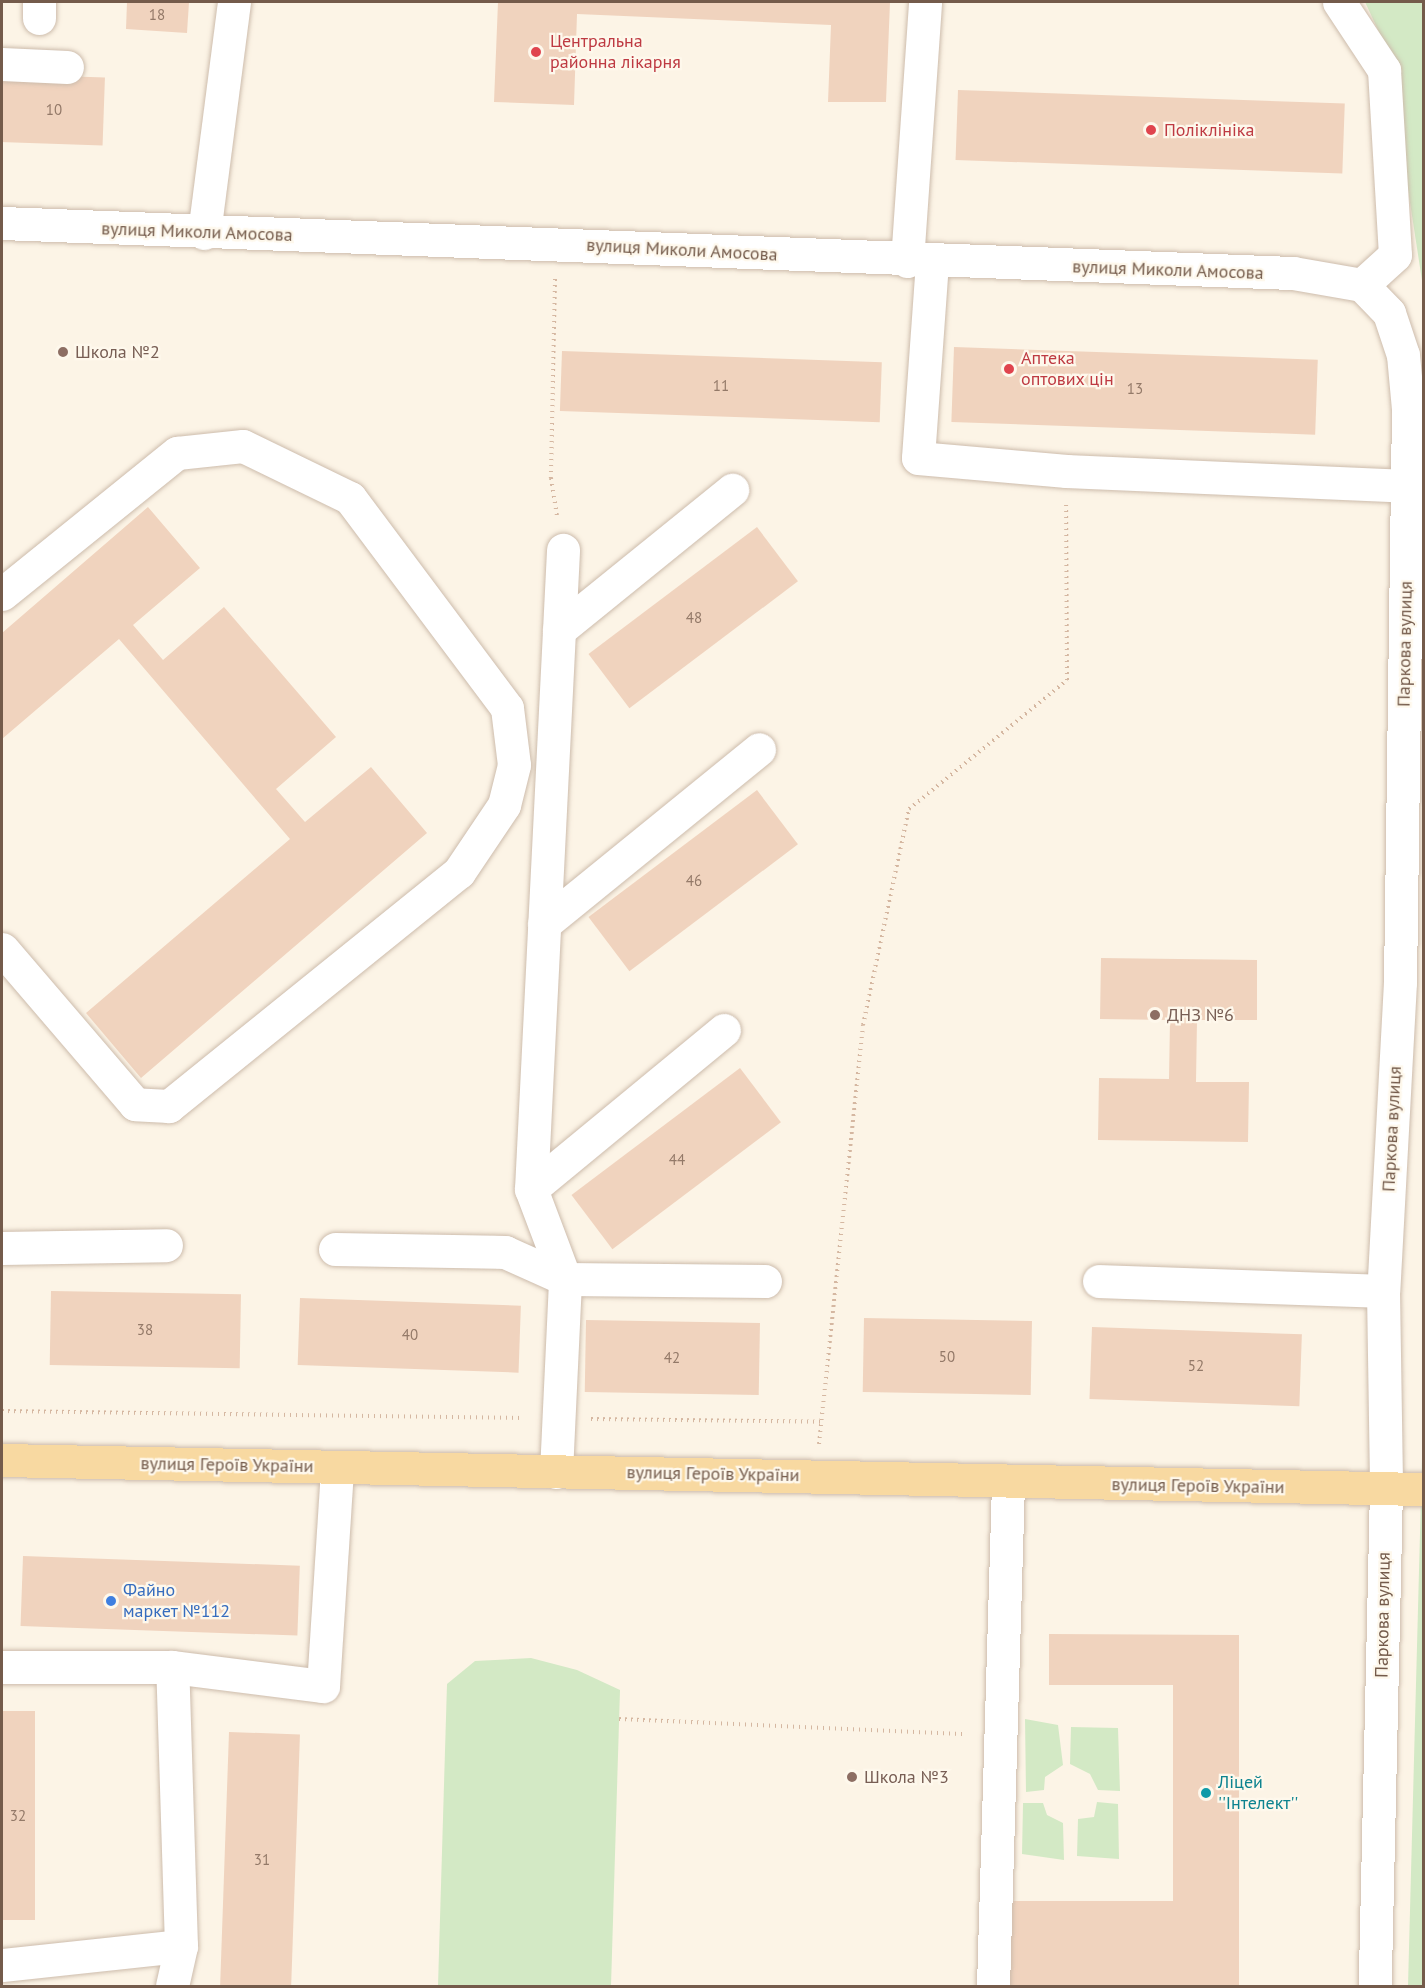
<!DOCTYPE html>
<meta charset="utf-8">
<style>
body{margin:0}
#map{position:relative;width:1425px;height:1988px;overflow:hidden;background:#fcf4e6;font-family:"PT Sans",sans-serif}
div>[style]{position:absolute}
.green>*{inset:0;background:#d3e9c5}
.building>*{inset:0;background:#f0d3be;transform-origin:0 0}
.path>*{height:4px;margin-top:-2px;transform-origin:0;background:repeating-linear-gradient(90deg,#d5b7a1 0 1.5px,transparent 0 6px)}
.roads{filter:drop-shadow(0 0 2px #cdbcac) drop-shadow(0 0 2px #cdbcac)}
.minor>*{height:33px;margin:-16.5px;padding:0 16.5px;transform-origin:16.5px;border-radius:16.5px;background:#fff}
.major>*{height:33px;margin:-16.5px;padding:0 16.5px;transform-origin:16.5px;border-radius:16.5px;background:#f8d9a1}
.dots>*{width:16px;height:16px;translate:-50% -50%;box-sizing:border-box;border:3px solid #fef8ec;border-radius:50%}
span{translate:-50% -50%;white-space:nowrap;text-align:center;line-height:1.15;-webkit-text-stroke:4.5px #fef8ec;paint-order:stroke}
.number-label{font-size:15px;color:#937968}
.number-label span{-webkit-text-stroke-width:0}
.health-label{font-size:18px;color:#be3a42}
.left{translate:0 -50%;text-align:left}
.street-label{font-size:18px;color:#745b4b}
.education-label{font-size:18px;color:#785e54}
.shop-label{font-size:18px;color:#366cbe}
.culture-label{font-size:18px;color:#0d838f}
.frame{position:absolute;inset:0;border:3px solid #745b4b;pointer-events:none}
</style>
<div id="map">
<div class="green">
<i style="clip-path:polygon(1365px 2px,1423px 2px,1423px 287px,1386px 47px)"></i>
<i style="clip-path:polygon(1423px 1420px,1424px 1986px,1408px 1986px)"></i>
<i style="clip-path:polygon(531px 1658px,577px 1670px,620px 1690px,611px 1986px,438px 1986px,447px 1684px,475px 1661px)"></i>
<i style="clip-path:polygon(1025px 1719px,1058px 1725px,1063px 1765px,1045px 1777px,1044px 1790px,1026px 1792px)"></i>
<i style="clip-path:polygon(1071px 1727px,1118px 1728px,1120px 1791px,1098px 1790px,1090px 1774px,1070px 1764px)"></i>
<i style="clip-path:polygon(1097px 1802px,1118px 1804px,1119px 1859px,1077px 1856px,1078px 1819px,1094px 1817px)"></i>
<i style="clip-path:polygon(1023px 1803px,1043px 1803px,1047px 1815px,1063px 1823px,1064px 1860px,1022px 1854px)"></i>
</div>
<div class="building">
<i style="clip-path:polygon(127px 2px,189px 2px,187px 33px,126px 29px)"></i>
<i style="clip-path:polygon(498px 2px,890px 2px,886px 102px,828px 102px,831px 25px,577px 14px,574px 105px,494px 102px)"></i>
<i style="left:2px;top:74px;width:103px;height:68px;rotate:2deg"></i>
<i style="left:958px;top:90px;width:387px;height:70px;rotate:2deg"></i>
<i style="left:954px;top:347px;width:364px;height:75px;rotate:2deg"></i>
<i style="left:562px;top:351px;width:320px;height:60px;rotate:2deg"></i>
<i style="clip-path:polygon(148px 507px,200px 568px,133px 625px,163px 660px,224px 607px,336px 737px,276px 789px,305px 822px,371px 767px,427px 833px,141px 1078px,86px 1013px,290px 839px,119px 639px,2px 739px,2px 633px)"></i>
<i style="left:757px;top:527px;width:68px;height:211px;rotate:53deg"></i>
<i style="left:757px;top:790px;width:68px;height:211px;rotate:53deg"></i>
<i style="clip-path:polygon(1101px 958px,1257px 960px,1257px 1020px,1197px 1020px,1196px 1082px,1249px 1082px,1248px 1142px,1098px 1140px,1099px 1078px,1169px 1079px,1170px 1020px,1100px 1019px)"></i>
<i style="left:740px;top:1068px;width:68px;height:211px;rotate:53deg"></i>
<i style="left:51px;top:1291px;width:190px;height:74px;rotate:1deg"></i>
<i style="left:300px;top:1298px;width:221px;height:67px;rotate:2deg"></i>
<i style="left:864px;top:1318px;width:168px;height:74px;rotate:1deg"></i>
<i style="left:586px;top:1320px;width:174px;height:72px;rotate:1deg"></i>
<i style="left:1092px;top:1327px;width:210px;height:72px;rotate:2deg"></i>
<i style="left:23px;top:1556px;width:277px;height:70px;rotate:2deg"></i>
<i style="clip-path:polygon(1049px 1634px,1239px 1635px,1239px 1986px,1008px 1986px,1008px 1901px,1173px 1901px,1173px 1685px,1049px 1685px)"></i>
<i style="left:2px;top:1711px;width:33px;height:209px"></i>
<i style="left:229px;top:1732px;width:71px;height:254px;rotate:2deg"></i>
</div>
<div class="path">
<i style="left:555px;top:279px;width:199px;rotate:91.2deg"></i>
<i style="left:551px;top:478px;width:39px;rotate:81deg"></i>
<i style="left:2px;top:1411px;width:522px;rotate:0.77deg"></i>
<i style="left:591px;top:1419px;width:230px;rotate:0.7deg"></i>
<i style="left:819px;top:1444px;width:421px;rotate:-84deg"></i>
<i style="left:863px;top:1025px;width:221px;rotate:-78deg"></i>
<i style="left:909px;top:809px;width:204px;rotate:-39.2deg"></i>
<i style="left:1067px;top:680px;width:175px;rotate:-90.3deg"></i>
<i style="left:619px;top:1719px;width:348px;rotate:2.5deg"></i>
</div>
<div class="roads">
<div class="minor">
<i style="left:1339px;top:2px;width:82px;rotate:56.5deg"></i>
<i style="left:1384px;top:70px;width:185px;rotate:86.6deg"></i>
<i style="left:1395px;top:255px;width:45px;rotate:137.7deg"></i>
<i style="left:39px;top:18px;width:16px;rotate:-90deg"></i>
<i style="left:2px;top:64px;width:65px;rotate:2.6deg"></i>
<i style="left:2px;top:223px;width:1292px;rotate:2.22deg"></i>
<i style="left:1293px;top:273px;width:70px;rotate:9.9deg"></i>
<i style="left:204px;top:233px;width:233px;rotate:-82.6deg"></i>
<i style="left:907px;top:261px;width:259px;rotate:-86deg"></i>
<i style="left:932px;top:262px;width:196px;rotate:94.1deg"></i>
<i style="left:918px;top:458px;width:149px;rotate:5deg"></i>
<i style="left:1066px;top:471px;width:341px;rotate:2.5deg"></i>
<i style="left:1362px;top:285px;width:39px;rotate:46deg"></i>
<i style="left:1389px;top:313px;width:44px;rotate:71.6deg"></i>
<i style="left:1403px;top:355px;width:54px;rotate:84.7deg"></i>
<i style="left:1408px;top:409px;width:573px;rotate:90.8deg"></i>
<i style="left:1400px;top:982px;width:309px;rotate:93.1deg"></i>
<i style="left:1383px;top:1291px;width:197px;rotate:89.1deg"></i>
<i style="left:1386px;top:1488px;width:498px;rotate:91.3deg"></i>
<i style="left:2px;top:594px;width:225px;rotate:-38.9deg"></i>
<i style="left:177px;top:453px;width:66px;rotate:-6.1deg"></i>
<i style="left:243px;top:446px;width:119px;rotate:25.9deg"></i>
<i style="left:350px;top:498px;width:262px;rotate:53.2deg"></i>
<i style="left:507px;top:708px;width:57px;rotate:83deg"></i>
<i style="left:514px;top:765px;width:41px;rotate:104deg"></i>
<i style="left:504px;top:805px;width:81px;rotate:123.9deg"></i>
<i style="left:459px;top:872px;width:373px;rotate:141.1deg"></i>
<i style="left:169px;top:1106px;width:34px;rotate:-177deg"></i>
<i style="left:135px;top:1104px;width:204px;rotate:-130.6deg"></i>
<i style="left:559px;top:630px;width:223px;rotate:-39deg"></i>
<i style="left:544px;top:924px;width:277px;rotate:-39.1deg"></i>
<i style="left:531px;top:1189px;width:250px;rotate:-39.5deg"></i>
<i style="left:2px;top:1248px;width:164px;rotate:-1deg"></i>
<i style="left:335px;top:1249px;width:170px;rotate:1deg"></i>
<i style="left:505px;top:1252px;width:66px;rotate:24.2deg"></i>
<i style="left:565px;top:1279px;width:200px;rotate:0.6deg"></i>
<i style="left:1099px;top:1281px;width:284px;rotate:2deg"></i>
<i style="left:556px;top:1472px;width:193px;rotate:-87.3deg"></i>
<i style="left:565px;top:1279px;width:96px;rotate:-110.7deg"></i>
<i style="left:531px;top:1189px;width:640px;rotate:-87.13deg"></i>
<i style="left:2px;top:1667px;width:170px"></i>
<i style="left:2px;top:1965px;width:180px;rotate:-6.1deg"></i>
<i style="left:181px;top:1946px;width:279px;rotate:-91.8deg"></i>
<i style="left:172px;top:1667px;width:152px;rotate:7.2deg"></i>
<i style="left:323px;top:1686px;width:219px;rotate:-86.3deg"></i>
<i style="left:172px;top:1986px;width:41px;rotate:-77.3deg"></i>
<i style="left:993px;top:1986px;width:502px;rotate:-88.29deg"></i>
</div>
<div class="major">
<i style="left:2px;top:1460px;width:1422px;rotate:1.17deg"></i>
</div>
</div>
<div class="dots">
<i style="left:536px;top:52px;background:#e0444e"></i>
<i style="left:1151px;top:130px;background:#e0444e"></i>
<i style="left:63px;top:352px;background:#8d6e63"></i>
<i style="left:1009px;top:369px;background:#e0444e"></i>
<i style="left:1155px;top:1015px;background:#8d6e63"></i>
<i style="left:111px;top:1601px;background:#3f7fe0"></i>
<i style="left:852px;top:1777px;background:#8d6e63"></i>
<i style="left:1206px;top:1793px;background:#0f9aa8"></i>
</div>
<div class="number-label">
<span style="left:157px;top:15px">18</span>
<span style="left:54px;top:110px">10</span>
<span style="left:721px;top:386px">11</span>
<span style="left:1135px;top:389px">13</span>
<span style="left:694px;top:618px">48</span>
<span style="left:694px;top:881px">46</span>
<span style="left:677px;top:1160px">44</span>
<span style="left:145px;top:1330px">38</span>
<span style="left:410px;top:1335px">40</span>
<span style="left:947px;top:1357px">50</span>
<span style="left:672px;top:1358px">42</span>
<span style="left:1196px;top:1366px">52</span>
<span style="left:18px;top:1816px">32</span>
<span style="left:262px;top:1860px">31</span>
</div>
<div class="health-label">
<span class="left" style="left:550px;top:52px">Центральна<br>районна лікарня</span>
<span class="left" style="left:1164px;top:130px">Поліклініка</span>
<span class="left" style="left:1021px;top:369px">Аптека<br>оптових цін</span>
</div>
<div class="street-label">
<span style="left:197px;top:232px;rotate:2deg">вулиця Миколи Амосова</span>
<span style="left:682px;top:250px;rotate:3deg">вулиця Миколи Амосова</span>
<span style="left:1168px;top:270px;rotate:2deg">вулиця Миколи Амосова</span>
<span style="left:1405px;top:644px;rotate:-89deg">Паркова вулиця</span>
<span style="left:1392px;top:1129px;rotate:-87deg">Паркова вулиця</span>
<span style="left:227px;top:1465px;rotate:1deg">вулиця Героїв України</span>
<span style="left:713px;top:1474px;rotate:1deg">вулиця Героїв України</span>
<span style="left:1198px;top:1486px;rotate:1deg">вулиця Героїв України</span>
<span style="left:1383px;top:1615px;rotate:-89deg">Паркова вулиця</span>
</div>
<div class="education-label">
<span class="left" style="left:75px;top:352px">Школа №2</span>
<span class="left" style="left:1167px;top:1015px">ДНЗ №6</span>
<span class="left" style="left:864px;top:1777px">Школа №3</span>
</div>
<div class="shop-label">
<span class="left" style="left:123px;top:1601px">Файно<br>маркет №112</span>
</div>
<div class="culture-label">
<span class="left" style="left:1218px;top:1793px">Ліцей<br>''Інтелект''</span>
</div>
<div class="frame"></div>
</div>
